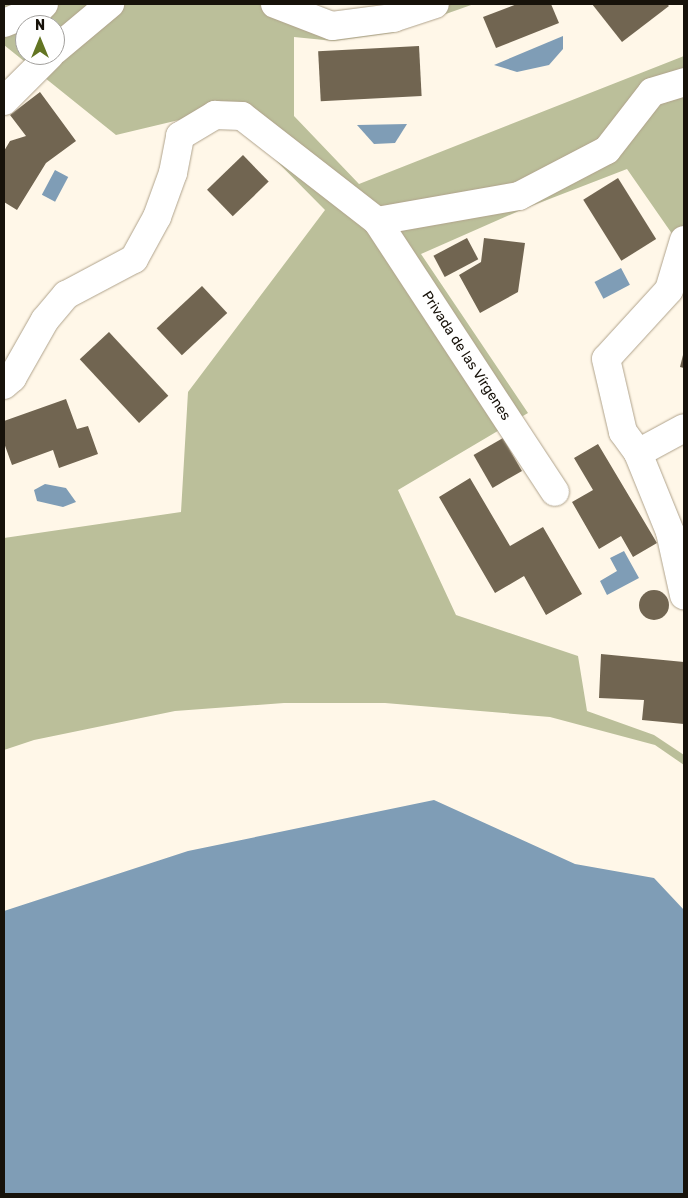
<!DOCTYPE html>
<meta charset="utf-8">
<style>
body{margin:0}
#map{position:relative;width:688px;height:1198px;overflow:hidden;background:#fff7e8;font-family:Rubik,sans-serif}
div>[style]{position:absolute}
.forest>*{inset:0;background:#bbbf9a}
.water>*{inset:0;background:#7f9db6;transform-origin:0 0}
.building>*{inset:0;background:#716551;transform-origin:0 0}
.round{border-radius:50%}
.roads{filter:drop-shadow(0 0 1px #b0a38c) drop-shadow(0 0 1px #b0a38c)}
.minor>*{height:28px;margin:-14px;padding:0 14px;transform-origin:14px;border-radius:14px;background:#fff}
span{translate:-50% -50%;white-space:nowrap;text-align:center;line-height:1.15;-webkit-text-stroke:4px #fff;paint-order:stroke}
.street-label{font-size:14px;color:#17120a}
.frame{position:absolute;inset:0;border:5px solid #17120a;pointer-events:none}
.north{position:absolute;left:15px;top:15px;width:50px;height:50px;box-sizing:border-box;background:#fff;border:1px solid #a2a09d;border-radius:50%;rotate:0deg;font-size:14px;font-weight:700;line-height:20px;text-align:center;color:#17120a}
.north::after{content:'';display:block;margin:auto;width:18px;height:22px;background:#637523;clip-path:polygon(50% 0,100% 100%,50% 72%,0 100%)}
</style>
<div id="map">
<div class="forest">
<i style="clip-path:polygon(evenodd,4px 4px,304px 4px,332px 16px,396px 4px,474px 4px,392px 33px,334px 41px,294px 37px,294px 116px,359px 184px,684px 56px,684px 251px,627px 169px,521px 210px,421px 254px,528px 413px,398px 490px,456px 615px,578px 656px,587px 711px,654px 735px,684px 755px,684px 765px,655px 745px,550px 717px,385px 703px,284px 703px,175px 711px,34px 740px,4px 750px,4px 538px,181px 512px,188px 392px,325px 210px,225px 109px,116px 135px,4px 45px,4px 4px,25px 25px,55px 25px,55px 55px,25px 55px,25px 25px)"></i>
</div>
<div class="water">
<i style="clip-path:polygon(563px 36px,563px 49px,549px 65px,517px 72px,494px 65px)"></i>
<i style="clip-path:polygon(407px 124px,395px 143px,374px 144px,357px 125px)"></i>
<i style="left:55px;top:170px;width:15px;height:28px;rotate:28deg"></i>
<i style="left:621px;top:268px;width:19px;height:30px;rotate:62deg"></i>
<i style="clip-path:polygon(45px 484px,66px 488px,76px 502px,63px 507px,37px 501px,34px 490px)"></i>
<i style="clip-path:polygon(624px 551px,639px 578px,607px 595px,600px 581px,617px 571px,610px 558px)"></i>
<i style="clip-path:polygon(434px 800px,575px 864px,654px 878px,684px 910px,684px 1194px,4px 1194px,4px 911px,188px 851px)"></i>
</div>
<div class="building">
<i style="clip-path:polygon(517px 4px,551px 4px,559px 23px,496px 48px,483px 17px)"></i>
<i style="clip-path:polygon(592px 4px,667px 4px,669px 6px,622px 42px)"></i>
<i style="left:419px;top:46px;width:50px;height:101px;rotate:87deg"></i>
<i style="clip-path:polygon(40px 92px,76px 141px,46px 163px,17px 210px,4px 202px,4px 151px,10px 141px,26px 136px,10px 115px)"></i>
<i style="left:243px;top:155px;width:37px;height:50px;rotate:46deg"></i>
<i style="left:618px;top:178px;width:72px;height:41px;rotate:58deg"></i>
<i style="left:467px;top:238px;width:24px;height:38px;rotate:62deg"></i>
<i style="clip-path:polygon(484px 238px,525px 243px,518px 292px,480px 313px,459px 275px,481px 262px)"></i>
<i style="left:202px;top:286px;width:37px;height:62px;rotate:47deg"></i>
<i style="left:109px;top:332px;width:87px;height:40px;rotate:47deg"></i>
<i style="clip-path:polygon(684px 351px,684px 368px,680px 367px)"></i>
<i style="clip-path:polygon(66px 399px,77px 429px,88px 426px,98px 454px,59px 468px,53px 450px,12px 465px,4px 443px,4px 421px)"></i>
<i style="left:503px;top:438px;width:38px;height:34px;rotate:60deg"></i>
<i style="clip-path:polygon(598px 444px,657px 543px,633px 557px,621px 536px,599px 549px,572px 502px,593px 490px,574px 458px)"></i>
<i style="clip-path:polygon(470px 478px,510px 546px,543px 527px,582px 594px,546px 615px,524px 576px,495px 593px,439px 497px)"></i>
<i class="round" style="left:639px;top:590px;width:30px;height:30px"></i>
<i style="clip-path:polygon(601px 654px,684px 662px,684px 724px,642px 720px,644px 700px,599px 698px)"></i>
</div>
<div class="roads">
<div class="minor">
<i style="left:275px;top:4px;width:61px;rotate:21.1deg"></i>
<i style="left:332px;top:26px;width:62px;rotate:-7.5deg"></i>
<i style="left:393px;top:18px;width:44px;rotate:-18.4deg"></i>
<i style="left:4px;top:23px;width:38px;rotate:-22deg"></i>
<i style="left:39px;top:9px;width:7px;rotate:-45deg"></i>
<i style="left:55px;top:50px;width:72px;rotate:-39.9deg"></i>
<i style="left:4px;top:101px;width:65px;rotate:-45deg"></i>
<i style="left:377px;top:221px;width:144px;rotate:-10deg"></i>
<i style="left:519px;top:196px;width:99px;rotate:-27.6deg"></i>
<i style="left:607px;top:150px;width:73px;rotate:-52.2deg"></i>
<i style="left:652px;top:92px;width:34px;rotate:-17deg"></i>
<i style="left:684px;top:240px;width:52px;rotate:106.7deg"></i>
<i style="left:669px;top:290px;width:93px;rotate:132.4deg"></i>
<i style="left:606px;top:359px;width:75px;rotate:76.9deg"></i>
<i style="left:623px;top:432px;width:26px;rotate:54deg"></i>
<i style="left:638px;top:453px;width:85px;rotate:67.9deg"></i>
<i style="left:670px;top:532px;width:65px;rotate:77.5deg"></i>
<i style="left:4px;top:385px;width:11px;rotate:-41deg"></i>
<i style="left:12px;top:378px;width:67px;rotate:-60.4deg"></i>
<i style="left:45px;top:320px;width:33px;rotate:-50deg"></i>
<i style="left:66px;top:295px;width:77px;rotate:-27.9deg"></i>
<i style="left:134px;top:259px;width:48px;rotate:-61.3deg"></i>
<i style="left:157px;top:217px;width:47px;rotate:-70deg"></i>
<i style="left:173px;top:173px;width:38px;rotate:-79deg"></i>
<i style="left:180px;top:136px;width:41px;rotate:-31deg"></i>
<i style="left:215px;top:115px;width:27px;rotate:2deg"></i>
<i style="left:242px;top:116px;width:171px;rotate:37.9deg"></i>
<i style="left:377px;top:221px;width:324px;rotate:56.7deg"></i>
<i style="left:638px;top:453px;width:52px;rotate:-28.5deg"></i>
</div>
</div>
<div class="street-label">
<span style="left:466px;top:356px;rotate:57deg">Privada de las Vírgenes</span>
</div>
<div class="frame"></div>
<div class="north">N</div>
</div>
